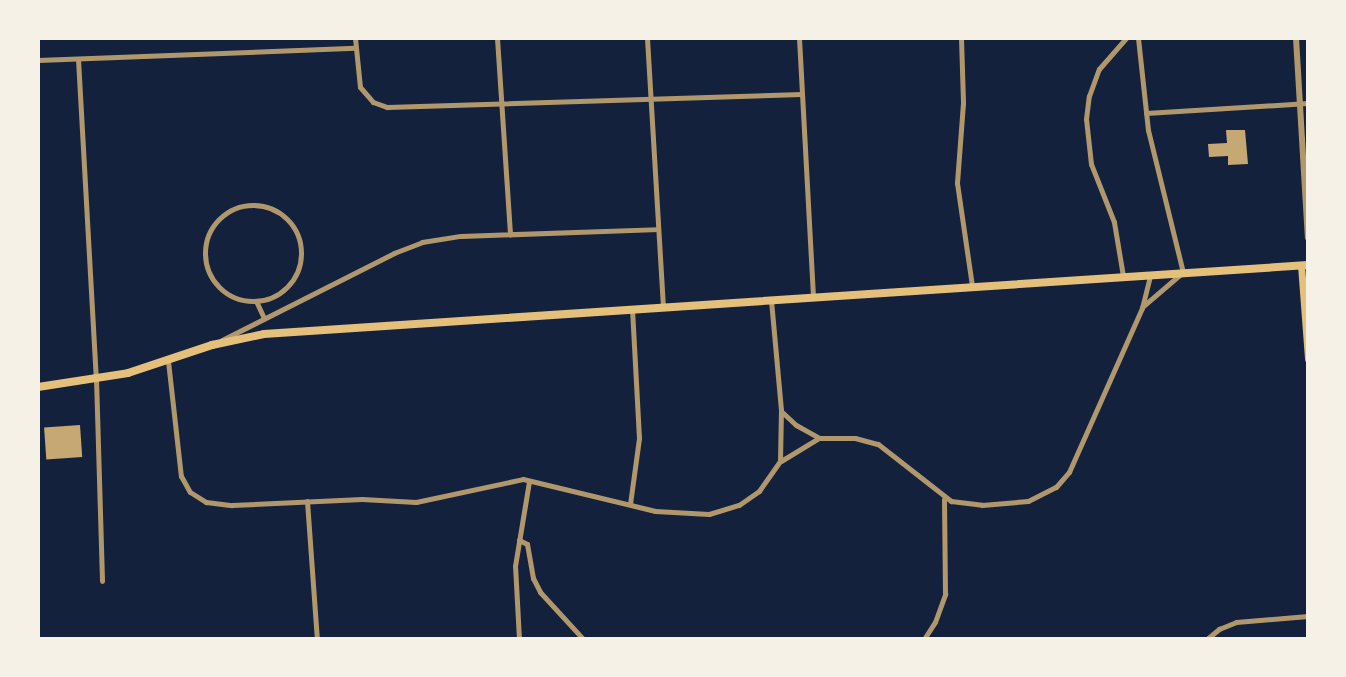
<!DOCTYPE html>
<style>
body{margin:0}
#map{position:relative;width:1346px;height:677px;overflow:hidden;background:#14213d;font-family:Barlow,sans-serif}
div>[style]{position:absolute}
.building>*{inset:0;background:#c6a872;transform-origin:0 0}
.minor>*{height:5px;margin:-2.5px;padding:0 2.5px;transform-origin:2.5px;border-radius:2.5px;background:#b1986c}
.minor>.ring{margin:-2.5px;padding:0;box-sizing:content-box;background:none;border:5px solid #b1986c;border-radius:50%}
.tertiary>*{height:6px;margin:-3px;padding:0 3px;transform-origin:3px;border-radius:3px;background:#b1986c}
.secondary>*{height:7px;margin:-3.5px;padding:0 3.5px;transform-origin:3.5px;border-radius:3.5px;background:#e5c07b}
.primary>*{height:8px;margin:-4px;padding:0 4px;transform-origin:4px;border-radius:4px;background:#e5c07b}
span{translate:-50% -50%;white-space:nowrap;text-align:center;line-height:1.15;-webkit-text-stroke:6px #f6f1e7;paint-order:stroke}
.frame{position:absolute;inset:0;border:40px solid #f6f1e7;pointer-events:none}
</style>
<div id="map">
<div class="building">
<i style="clip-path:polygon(1226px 130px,1245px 130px,1248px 164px,1228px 165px,1228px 156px,1209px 157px,1208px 144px,1227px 143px)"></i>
<i style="left:80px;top:425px;width:32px;height:36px;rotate:86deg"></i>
</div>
<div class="minor">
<i style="left:355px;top:38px;width:49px;rotate:84.2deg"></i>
<i style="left:360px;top:87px;width:20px;rotate:49deg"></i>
<i style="left:373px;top:102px;width:15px;rotate:20deg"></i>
<i style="left:387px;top:107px;width:415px;rotate:-1.8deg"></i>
<i style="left:497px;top:38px;width:197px;rotate:86.2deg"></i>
<i style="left:647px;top:38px;width:269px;rotate:86.6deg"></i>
<i style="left:799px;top:38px;width:259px;rotate:86.9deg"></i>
<i style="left:961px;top:38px;width:65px;rotate:88.2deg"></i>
<i style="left:963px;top:103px;width:80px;rotate:94.3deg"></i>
<i style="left:957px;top:183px;width:104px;rotate:81.7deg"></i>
<i style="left:1138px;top:38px;width:93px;rotate:83.8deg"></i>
<i style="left:1148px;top:130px;width:146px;rotate:76.2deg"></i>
<i style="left:1183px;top:272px;width:54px;rotate:139.5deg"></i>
<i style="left:78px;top:59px;width:320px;rotate:86.8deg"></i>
<i style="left:96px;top:378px;width:203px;rotate:88.3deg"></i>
<i style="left:38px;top:60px;width:317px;rotate:-2.2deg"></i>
<i style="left:1146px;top:113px;width:162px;rotate:-3.5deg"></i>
<i class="ring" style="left:205px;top:205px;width:91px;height:91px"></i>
<i style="left:1123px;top:276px;width:55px;rotate:-99.5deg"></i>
<i style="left:1114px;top:222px;width:62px;rotate:-111.6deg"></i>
<i style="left:1091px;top:164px;width:45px;rotate:-96.3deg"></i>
<i style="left:1086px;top:119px;width:23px;rotate:-83deg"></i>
<i style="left:1089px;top:96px;width:29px;rotate:-70deg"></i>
<i style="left:1099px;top:69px;width:41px;rotate:-48.9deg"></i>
<i style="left:256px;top:301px;width:19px;rotate:65deg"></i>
<i style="left:222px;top:340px;width:193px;rotate:-26.8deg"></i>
<i style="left:394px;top:253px;width:30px;rotate:-21deg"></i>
<i style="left:422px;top:242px;width:39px;rotate:-9deg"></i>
<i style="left:461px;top:236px;width:197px;rotate:-2deg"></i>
<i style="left:168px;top:361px;width:116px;rotate:83.6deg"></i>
<i style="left:181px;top:476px;width:18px;rotate:61deg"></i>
<i style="left:190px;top:492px;width:19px;rotate:32deg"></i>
<i style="left:206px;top:502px;width:26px;rotate:7deg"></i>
<i style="left:232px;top:505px;width:130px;rotate:-2.6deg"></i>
<i style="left:362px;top:499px;width:54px;rotate:3.2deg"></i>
<i style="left:416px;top:502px;width:109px;rotate:-12.1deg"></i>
<i style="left:523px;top:479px;width:136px;rotate:13.6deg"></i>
<i style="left:655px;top:511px;width:54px;rotate:3.2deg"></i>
<i style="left:709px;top:514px;width:31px;rotate:-17deg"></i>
<i style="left:739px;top:505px;width:24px;rotate:-35deg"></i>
<i style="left:759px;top:491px;width:37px;rotate:-55deg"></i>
<i style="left:780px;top:461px;width:51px;rotate:-88.9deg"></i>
<i style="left:781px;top:410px;width:110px;rotate:-95.2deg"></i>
<i style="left:782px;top:412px;width:19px;rotate:43deg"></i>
<i style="left:796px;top:425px;width:26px;rotate:29deg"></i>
<i style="left:819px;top:438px;width:36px"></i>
<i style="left:855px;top:438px;width:24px;rotate:15deg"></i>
<i style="left:878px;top:444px;width:93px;rotate:38deg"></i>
<i style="left:951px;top:501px;width:31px;rotate:7deg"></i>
<i style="left:982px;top:505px;width:46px;rotate:-5deg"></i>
<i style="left:1028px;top:501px;width:31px;rotate:-27deg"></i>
<i style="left:1056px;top:487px;width:20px;rotate:-49deg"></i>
<i style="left:1069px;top:472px;width:180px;rotate:-66deg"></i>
<i style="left:1142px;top:308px;width:34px;rotate:-76deg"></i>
<i style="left:781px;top:461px;width:44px;rotate:-31.2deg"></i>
<i style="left:307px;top:501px;width:138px;rotate:85.9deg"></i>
<i style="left:630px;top:504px;width:67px;rotate:-82.2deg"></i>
<i style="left:639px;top:438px;width:129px;rotate:-93.1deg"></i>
<i style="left:519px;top:540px;width:9px;rotate:27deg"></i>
<i style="left:527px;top:544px;width:35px;rotate:80deg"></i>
<i style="left:533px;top:578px;width:16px;rotate:63deg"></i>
<i style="left:540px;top:592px;width:64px;rotate:47.5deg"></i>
<i style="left:519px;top:639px;width:73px;rotate:-93.1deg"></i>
<i style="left:515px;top:566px;width:86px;rotate:-80.6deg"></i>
<i style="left:924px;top:639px;width:20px;rotate:-57deg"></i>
<i style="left:935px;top:622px;width:30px;rotate:-70deg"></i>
<i style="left:945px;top:594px;width:95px;rotate:-90.6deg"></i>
<i style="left:1207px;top:639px;width:16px;rotate:-40deg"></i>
<i style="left:1219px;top:629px;width:18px;rotate:-22deg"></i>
<i style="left:1236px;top:622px;width:72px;rotate:-4.8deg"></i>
</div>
<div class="tertiary">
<i style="left:1296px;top:38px;width:200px;rotate:86.6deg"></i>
</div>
<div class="secondary">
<i style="left:1301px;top:265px;width:94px;rotate:85.7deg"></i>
</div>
<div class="primary">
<i style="left:38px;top:387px;width:91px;rotate:-8.8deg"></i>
<i style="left:128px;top:373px;width:89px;rotate:-18.4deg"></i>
<i style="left:212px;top:345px;width:53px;rotate:-11.9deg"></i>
<i style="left:264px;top:334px;width:1046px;rotate:-3.78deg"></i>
</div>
<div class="frame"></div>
</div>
